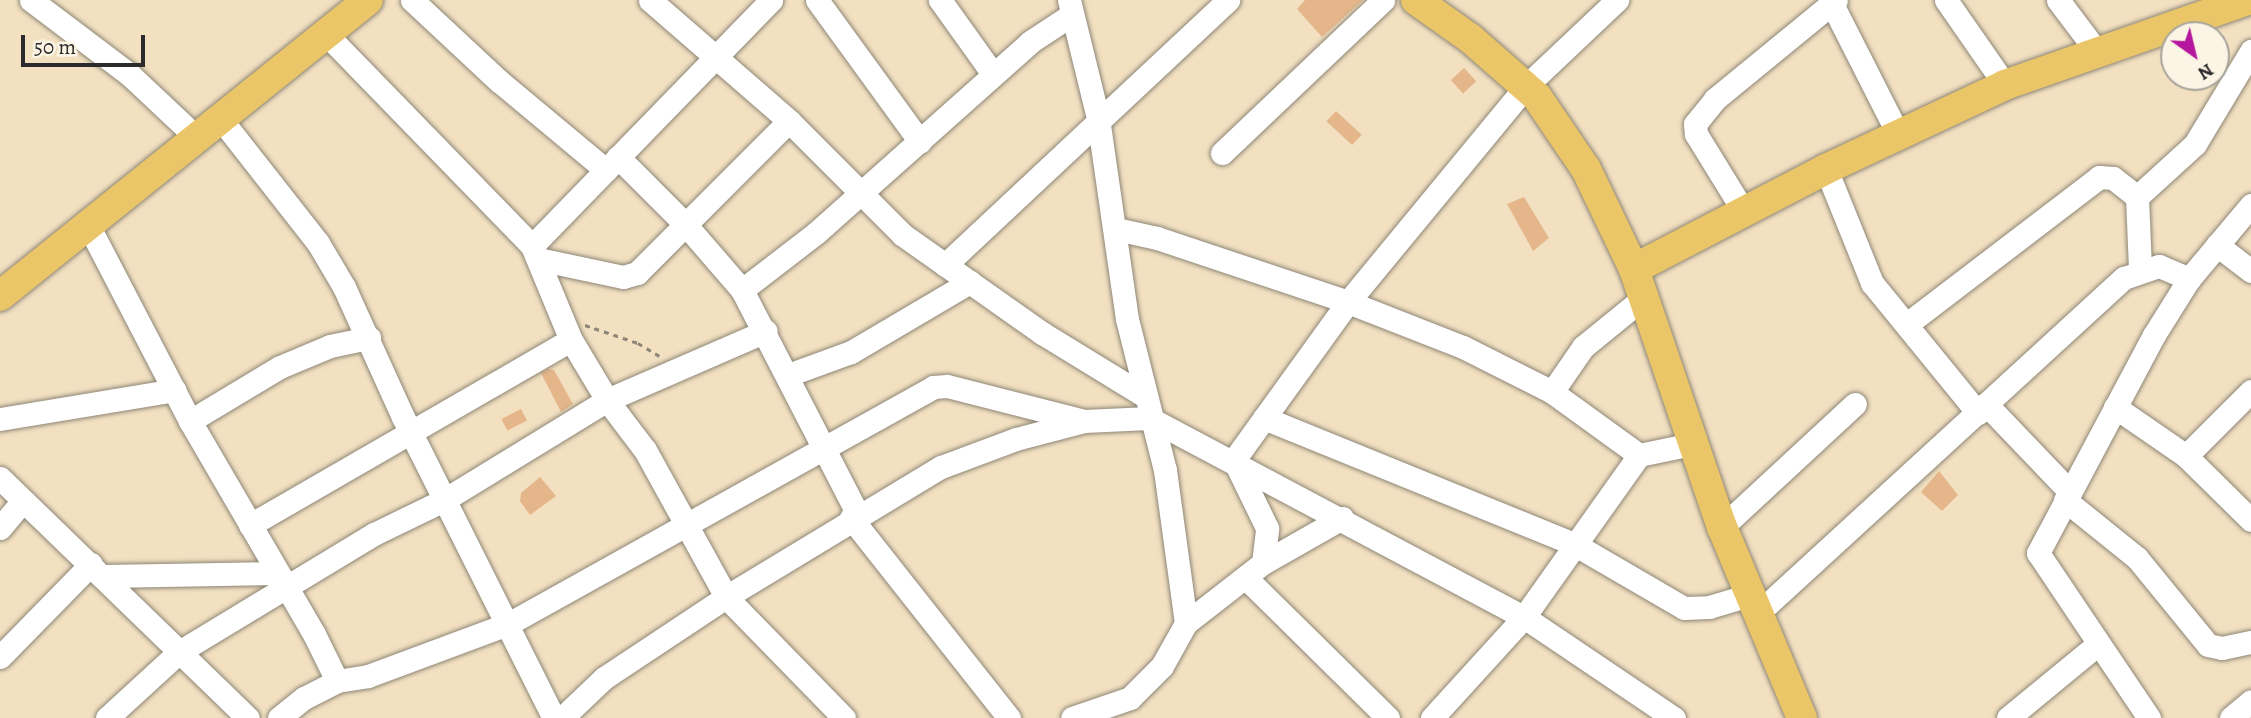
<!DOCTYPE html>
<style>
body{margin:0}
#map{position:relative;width:2251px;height:718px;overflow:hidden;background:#f2e0c1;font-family:Alegreya,serif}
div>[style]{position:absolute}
.building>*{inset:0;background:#e4b68a;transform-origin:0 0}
.path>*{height:2.5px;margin-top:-1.25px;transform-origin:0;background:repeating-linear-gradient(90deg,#8e8676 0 5px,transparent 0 10px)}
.roads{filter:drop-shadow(0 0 2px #8e8676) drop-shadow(0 0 2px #8e8676)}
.minor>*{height:23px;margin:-11.5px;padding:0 11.5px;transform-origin:11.5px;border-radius:11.5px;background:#fff}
.major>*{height:30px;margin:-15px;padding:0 15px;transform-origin:15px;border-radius:15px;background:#ebc669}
span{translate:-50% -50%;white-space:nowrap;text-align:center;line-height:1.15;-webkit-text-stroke:5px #fcf5e5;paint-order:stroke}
.north{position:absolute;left:2160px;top:21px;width:70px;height:70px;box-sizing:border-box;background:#fcf5e5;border:2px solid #a8a49b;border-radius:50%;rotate:146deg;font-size:19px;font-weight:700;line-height:28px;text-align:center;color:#2b2b2b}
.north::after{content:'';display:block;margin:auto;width:24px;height:32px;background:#b5179e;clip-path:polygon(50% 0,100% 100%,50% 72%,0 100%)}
.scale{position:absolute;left:21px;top:35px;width:124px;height:32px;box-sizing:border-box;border:4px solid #2b2b2b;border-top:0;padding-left:9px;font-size:21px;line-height:24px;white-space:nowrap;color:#2b2b2b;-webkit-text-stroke:5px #fcf5e5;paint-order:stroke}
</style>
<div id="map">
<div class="building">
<i style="clip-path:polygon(1305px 0,1363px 0,1322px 37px,1297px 9px)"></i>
<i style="left:1464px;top:68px;width:18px;height:18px;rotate:47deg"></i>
<i style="left:1336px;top:111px;width:35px;height:14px;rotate:43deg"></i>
<i style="clip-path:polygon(1524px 197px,1549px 238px,1533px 251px,1507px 204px)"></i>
<i style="clip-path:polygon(548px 369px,554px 370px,573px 404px,561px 412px,541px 373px)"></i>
<i style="left:521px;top:409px;width:13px;height:22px;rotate:63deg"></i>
<i style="clip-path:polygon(1939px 471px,1958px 495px,1942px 511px,1921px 492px)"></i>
<i style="clip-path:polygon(540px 477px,556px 496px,530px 515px,520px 501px,521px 493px)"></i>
</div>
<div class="path">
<i style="left:585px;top:325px;width:56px;rotate:18.8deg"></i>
<i style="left:638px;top:343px;width:26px;rotate:31deg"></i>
</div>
<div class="roads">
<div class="minor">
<i style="left:31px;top:0;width:124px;rotate:37.1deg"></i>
<i style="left:130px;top:75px;width:92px;rotate:43.2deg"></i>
<i style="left:412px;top:0;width:119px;rotate:43deg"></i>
<i style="left:499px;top:81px;width:139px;rotate:39.8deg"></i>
<i style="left:650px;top:0;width:184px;rotate:41deg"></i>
<i style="left:789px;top:121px;width:161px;rotate:45deg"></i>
<i style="left:903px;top:235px;width:170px;rotate:35.2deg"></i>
<i style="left:1042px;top:333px;width:121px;rotate:31.5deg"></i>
<i style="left:817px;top:0;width:175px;rotate:54deg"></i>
<i style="left:940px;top:0;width:91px;rotate:54.4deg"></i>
<i style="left:1069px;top:0;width:122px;rotate:76.2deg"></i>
<i style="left:1098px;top:118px;width:203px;rotate:81.8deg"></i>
<i style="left:1127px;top:319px;width:156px;rotate:75.9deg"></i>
<i style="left:1165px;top:470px;width:154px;rotate:82.2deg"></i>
<i style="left:1186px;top:623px;width:49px;rotate:119.2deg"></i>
<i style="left:1162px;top:666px;width:45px;rotate:135deg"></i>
<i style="left:1130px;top:698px;width:61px;rotate:161deg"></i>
<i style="left:1830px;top:0;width:150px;rotate:63.1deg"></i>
<i style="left:1946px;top:0;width:103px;rotate:55.2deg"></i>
<i style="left:2058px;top:0;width:66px;rotate:53deg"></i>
<i style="left:326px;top:34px;width:296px;rotate:45.8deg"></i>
<i style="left:532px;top:246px;width:102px;rotate:67.5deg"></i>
<i style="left:571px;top:340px;width:70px;rotate:59deg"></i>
<i style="left:607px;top:400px;width:63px;rotate:52.8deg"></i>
<i style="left:645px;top:450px;width:168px;rotate:61.1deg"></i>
<i style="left:726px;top:597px;width:169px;rotate:45.7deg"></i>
<i style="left:220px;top:118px;width:159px;rotate:51.9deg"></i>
<i style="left:318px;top:243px;width:51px;rotate:59.4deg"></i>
<i style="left:344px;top:287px;width:143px;rotate:65.6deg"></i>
<i style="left:403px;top:417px;width:337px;rotate:63.4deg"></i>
<i style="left:1222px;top:153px;width:222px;rotate:-43.5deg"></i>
<i style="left:618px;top:157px;width:95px;rotate:45deg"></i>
<i style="left:685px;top:224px;width:87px;rotate:49.2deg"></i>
<i style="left:742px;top:290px;width:253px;rotate:62.7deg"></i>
<i style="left:1826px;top:169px;width:123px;rotate:68deg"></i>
<i style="left:1872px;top:283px;width:168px;rotate:50.8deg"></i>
<i style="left:1744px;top:212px;width:92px;rotate:-121.6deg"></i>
<i style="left:1696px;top:134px;width:10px;rotate:-96deg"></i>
<i style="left:1695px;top:124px;width:32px;rotate:-51deg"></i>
<i style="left:1715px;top:99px;width:156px;rotate:-39.3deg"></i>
<i style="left:88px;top:225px;width:221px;rotate:62.5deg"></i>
<i style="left:190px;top:421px;width:246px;rotate:59.8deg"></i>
<i style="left:314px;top:634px;width:52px;rotate:63.9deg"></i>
<i style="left:1116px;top:229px;width:42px;rotate:12.4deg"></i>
<i style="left:1157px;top:238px;width:201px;rotate:18.5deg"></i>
<i style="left:1348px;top:302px;width:123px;rotate:21.4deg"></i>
<i style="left:1463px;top:347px;width:100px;rotate:26.8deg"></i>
<i style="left:1552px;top:392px;width:107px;rotate:35.9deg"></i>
<i style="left:1639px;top:455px;width:54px;rotate:-11.7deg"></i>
<i style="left:2217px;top:245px;width:43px;rotate:37.4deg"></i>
<i style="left:532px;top:246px;width:343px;rotate:-45.8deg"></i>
<i style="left:538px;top:259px;width:87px;rotate:12deg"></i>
<i style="left:623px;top:277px;width:15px;rotate:-16deg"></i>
<i style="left:637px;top:273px;width:215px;rotate:-45deg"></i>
<i style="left:945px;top:265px;width:388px;rotate:-43.1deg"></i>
<i style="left:2140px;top:269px;width:72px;rotate:-92.4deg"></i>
<i style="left:2137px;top:197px;width:79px;rotate:-42.4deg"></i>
<i style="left:2195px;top:144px;width:109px;rotate:-58.9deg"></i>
<i style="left:742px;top:290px;width:93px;rotate:-37.6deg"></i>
<i style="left:816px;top:233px;width:287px;rotate:-41.7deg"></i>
<i style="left:1030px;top:42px;width:49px;rotate:-33.4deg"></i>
<i style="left:1907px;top:324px;width:242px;rotate:-37.4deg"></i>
<i style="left:2099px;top:177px;width:14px;rotate:4deg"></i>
<i style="left:2113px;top:178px;width:31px;rotate:38deg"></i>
<i style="left:788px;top:375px;width:67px;rotate:-20.1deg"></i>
<i style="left:851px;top:352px;width:138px;rotate:-30.5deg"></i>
<i style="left:1552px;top:392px;width:55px;rotate:-55.4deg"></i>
<i style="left:1583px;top:347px;width:77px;rotate:-39.2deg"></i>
<i style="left:1986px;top:404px;width:120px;rotate:46.3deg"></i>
<i style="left:2115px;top:407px;width:86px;rotate:34.6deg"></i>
<i style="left:2186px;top:456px;width:91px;rotate:44.6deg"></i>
<i style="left:1264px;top:418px;width:335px;rotate:22.1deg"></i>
<i style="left:1574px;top:544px;width:127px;rotate:30.2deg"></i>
<i style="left:1684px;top:608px;width:25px;rotate:-2deg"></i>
<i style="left:1709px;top:607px;width:42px;rotate:-16.7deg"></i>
<i style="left:0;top:419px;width:177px;rotate:-9.4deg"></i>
<i style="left:190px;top:421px;width:105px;rotate:-31deg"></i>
<i style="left:280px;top:367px;width:54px;rotate:-22.8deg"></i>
<i style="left:330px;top:346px;width:40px;rotate:-12deg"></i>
<i style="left:2186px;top:456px;width:92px;rotate:-45deg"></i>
<i style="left:0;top:478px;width:345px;rotate:44.1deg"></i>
<i style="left:2065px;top:500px;width:92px;rotate:38.9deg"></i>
<i style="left:2137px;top:558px;width:112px;rotate:50.8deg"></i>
<i style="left:2208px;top:645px;width:14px;rotate:12deg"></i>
<i style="left:2222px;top:648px;width:30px;rotate:-12deg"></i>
<i style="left:851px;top:518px;width:255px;rotate:51.7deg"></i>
<i style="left:250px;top:525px;width:370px;rotate:-30deg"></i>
<i style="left:1722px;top:527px;width:181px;rotate:-42.8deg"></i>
<i style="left:0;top:528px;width:35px;rotate:-50deg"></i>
<i style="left:1263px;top:563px;width:35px;rotate:-83deg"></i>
<i style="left:1267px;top:528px;width:76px;rotate:-115.9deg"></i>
<i style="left:1234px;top:460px;width:195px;rotate:-54.2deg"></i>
<i style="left:1348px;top:302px;width:278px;rotate:-50.5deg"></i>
<i style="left:1525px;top:87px;width:127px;rotate:-43.4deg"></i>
<i style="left:104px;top:576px;width:173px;rotate:-1deg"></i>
<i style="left:1247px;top:579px;width:198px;rotate:44.6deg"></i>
<i style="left:1757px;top:614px;width:498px;rotate:-42.5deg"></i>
<i style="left:2124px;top:278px;width:37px;rotate:-19deg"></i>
<i style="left:2159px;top:266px;width:33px;rotate:23deg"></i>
<i style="left:1186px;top:623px;width:98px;rotate:-37.9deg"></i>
<i style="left:1263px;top:563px;width:91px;rotate:-29.7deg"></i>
<i style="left:0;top:657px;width:130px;rotate:-45.6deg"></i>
<i style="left:107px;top:718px;width:98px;rotate:-42.5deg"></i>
<i style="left:179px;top:652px;width:228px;rotate:-31.2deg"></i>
<i style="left:374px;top:534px;width:78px;rotate:-25.9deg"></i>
<i style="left:444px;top:500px;width:191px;rotate:-31.5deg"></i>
<i style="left:607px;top:400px;width:173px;rotate:-23.5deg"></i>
<i style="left:279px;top:718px;width:32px;rotate:-39deg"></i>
<i style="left:304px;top:698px;width:37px;rotate:-27deg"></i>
<i style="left:337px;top:681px;width:31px;rotate:-9deg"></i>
<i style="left:368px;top:676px;width:149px;rotate:-20.4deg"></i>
<i style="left:508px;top:624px;width:487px;rotate:-29.1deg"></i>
<i style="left:933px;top:387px;width:14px;rotate:-4deg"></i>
<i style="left:947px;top:386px;width:137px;rotate:14.3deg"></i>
<i style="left:562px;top:718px;width:58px;rotate:-43.6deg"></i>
<i style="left:604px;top:678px;width:146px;rotate:-33.6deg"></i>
<i style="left:726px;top:597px;width:251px;rotate:-31.2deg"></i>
<i style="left:941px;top:467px;width:80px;rotate:-20.5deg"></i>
<i style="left:1016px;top:439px;width:70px;rotate:-14.8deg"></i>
<i style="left:1084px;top:421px;width:65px;rotate:-2.6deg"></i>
<i style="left:1149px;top:418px;width:425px;rotate:28deg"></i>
<i style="left:1524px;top:617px;width:181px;rotate:34deg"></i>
<i style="left:1432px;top:718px;width:137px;rotate:-47.7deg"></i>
<i style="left:1524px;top:617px;width:199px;rotate:-54.6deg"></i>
<i style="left:2008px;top:718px;width:117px;rotate:-39.4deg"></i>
<i style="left:2149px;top:718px;width:199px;rotate:-123.9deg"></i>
<i style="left:2038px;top:553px;width:247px;rotate:-62deg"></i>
<i style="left:2154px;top:335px;width:66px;rotate:-58deg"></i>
<i style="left:2189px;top:279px;width:97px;rotate:-50deg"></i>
<i style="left:2231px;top:718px;width:26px;rotate:-40deg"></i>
</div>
<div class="major">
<i style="left:1416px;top:0;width:67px;rotate:35.3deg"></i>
<i style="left:1471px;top:39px;width:88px;rotate:41.3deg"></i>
<i style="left:1537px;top:97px;width:87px;rotate:55.8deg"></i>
<i style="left:1586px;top:169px;width:111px;rotate:64.4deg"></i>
<i style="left:1634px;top:269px;width:273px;rotate:71.2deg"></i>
<i style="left:1722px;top:527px;width:207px;rotate:67.3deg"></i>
<i style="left:1634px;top:269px;width:216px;rotate:-27.5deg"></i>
<i style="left:1826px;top:169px;width:198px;rotate:-25.1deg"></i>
<i style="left:2005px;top:85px;width:257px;rotate:-19.3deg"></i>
<i style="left:0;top:296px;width:472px;rotate:-38.8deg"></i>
</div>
</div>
<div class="north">N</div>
<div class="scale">50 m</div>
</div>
